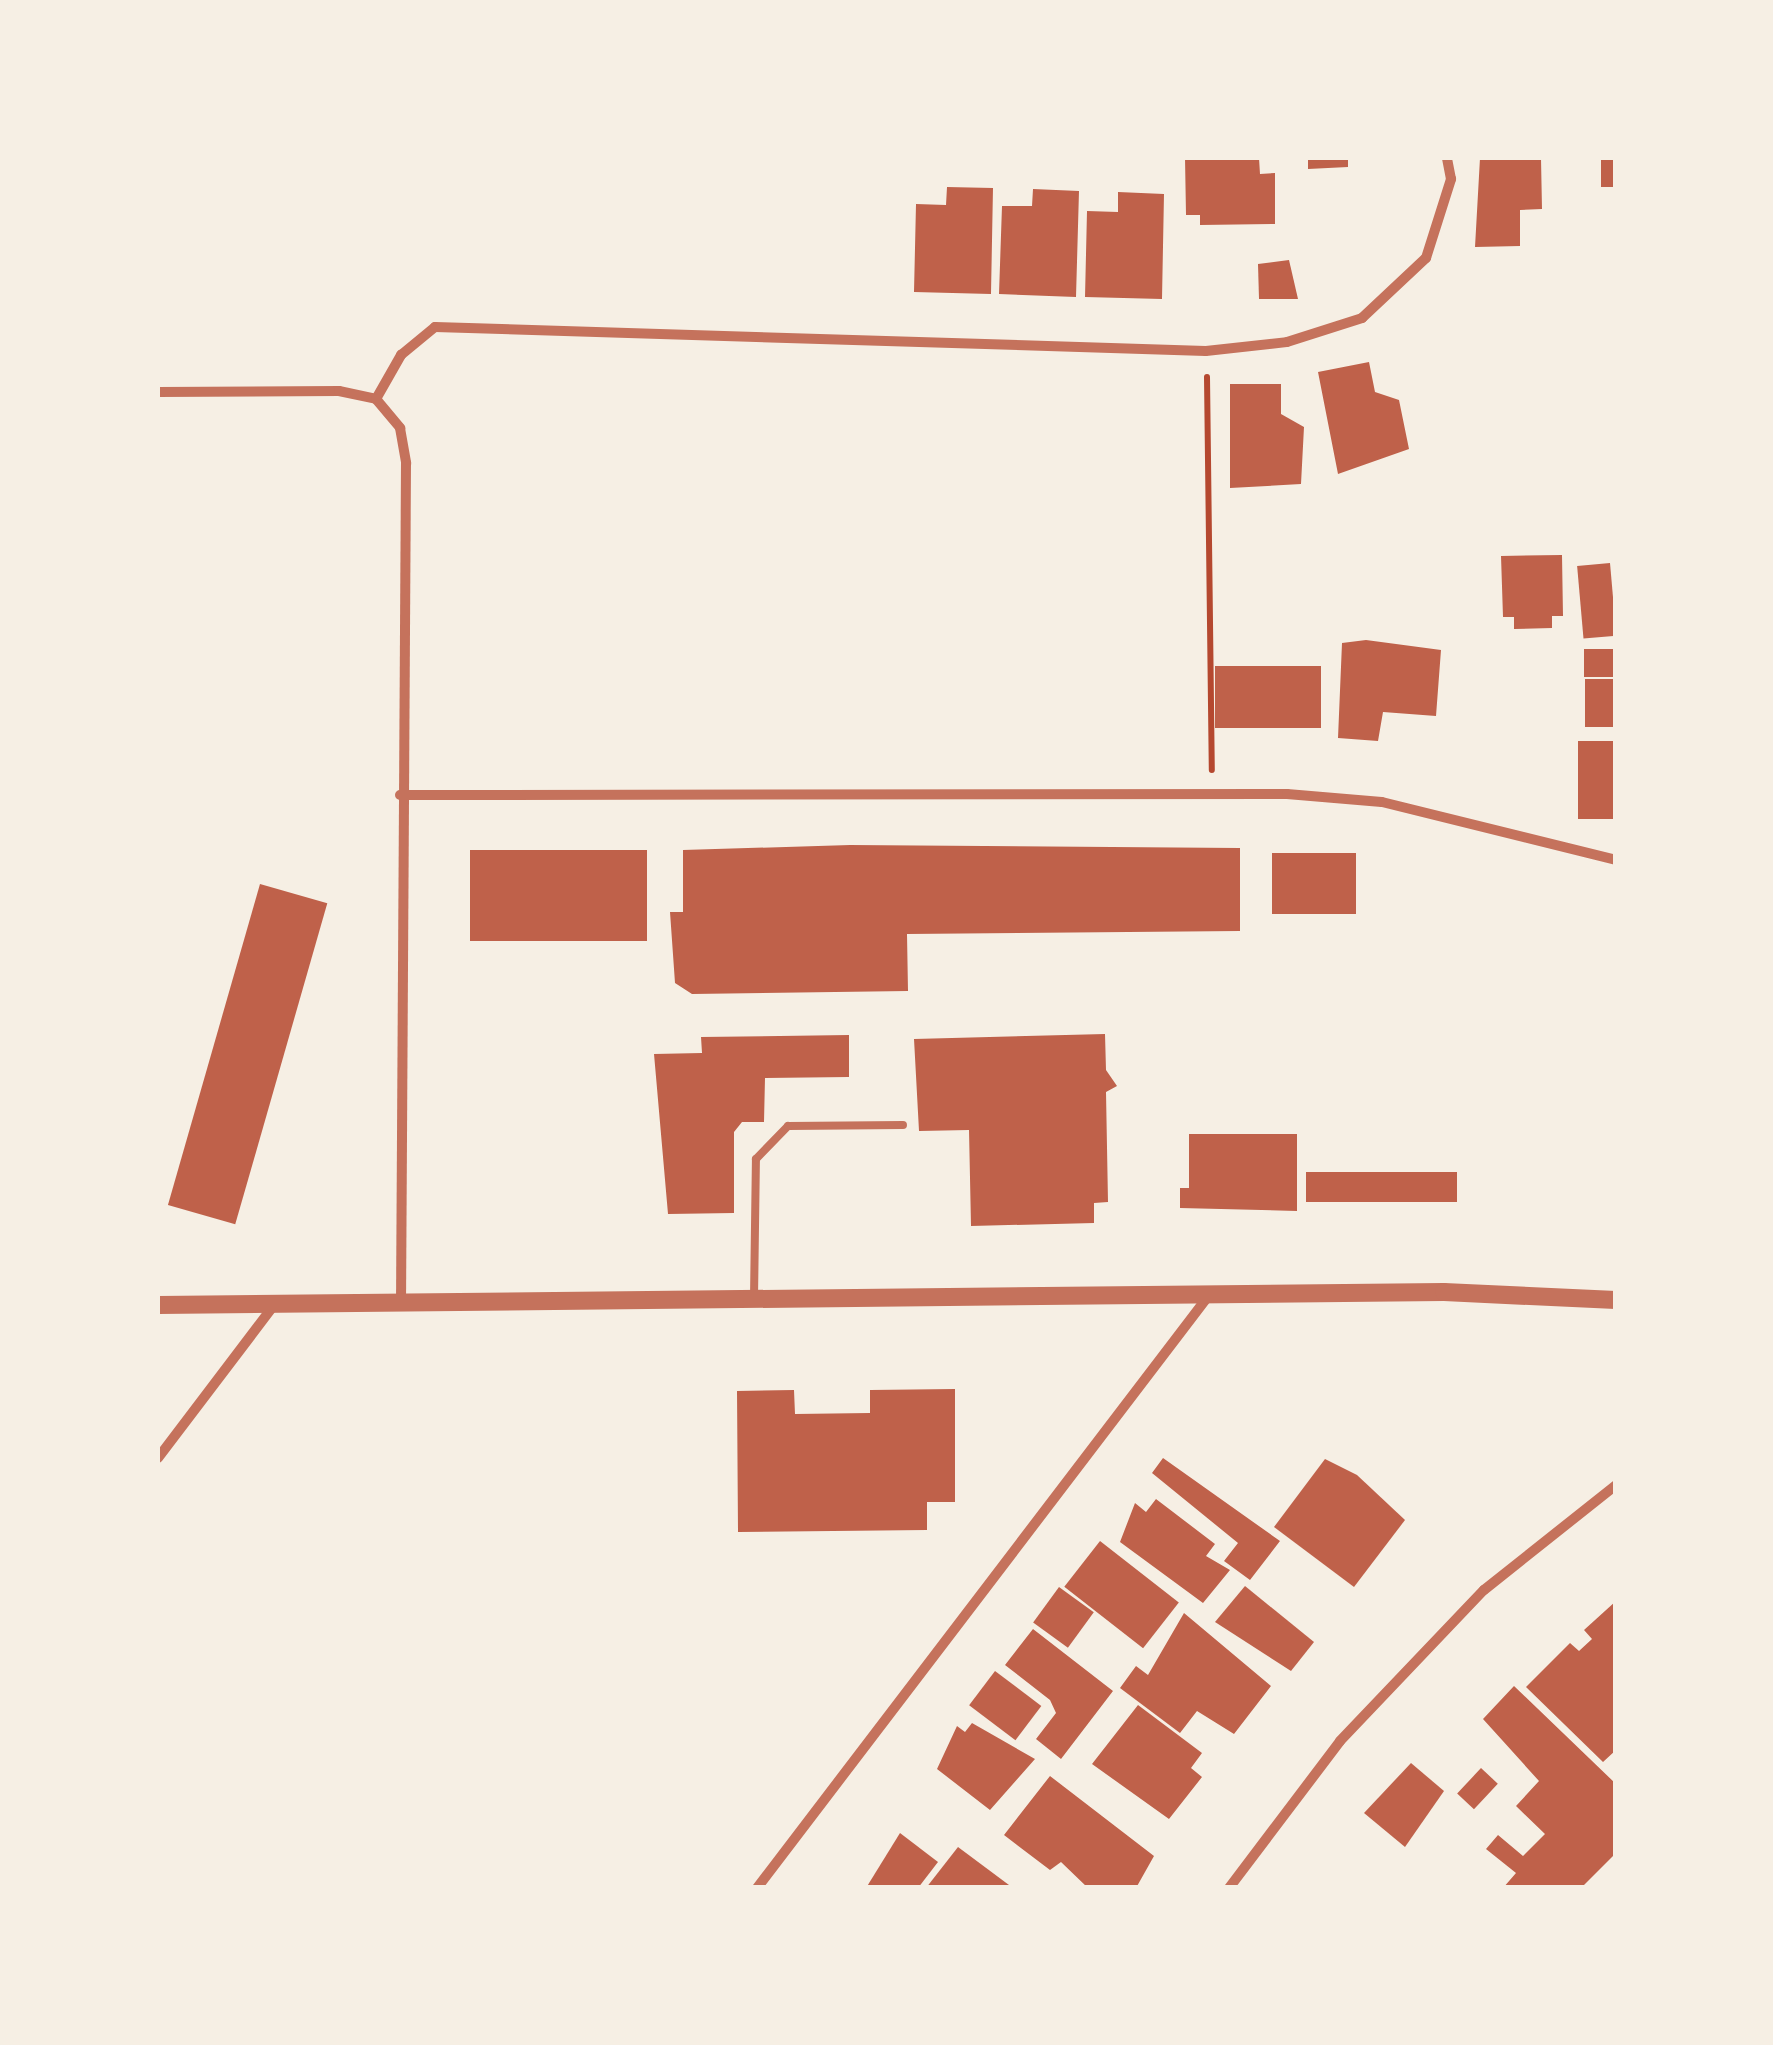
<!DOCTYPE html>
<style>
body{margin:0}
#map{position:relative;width:1773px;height:2045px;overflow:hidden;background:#f6efe4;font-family:Roboto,sans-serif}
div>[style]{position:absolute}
.building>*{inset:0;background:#bf614a;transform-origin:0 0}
.path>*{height:6px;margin:-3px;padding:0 3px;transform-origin:3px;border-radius:3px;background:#b5482f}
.service>*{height:8px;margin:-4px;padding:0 4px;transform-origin:4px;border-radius:4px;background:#c5725c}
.minor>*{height:10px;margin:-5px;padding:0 5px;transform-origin:5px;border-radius:5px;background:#c5725c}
.tertiary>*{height:18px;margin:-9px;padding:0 9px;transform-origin:9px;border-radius:9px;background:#c5725c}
span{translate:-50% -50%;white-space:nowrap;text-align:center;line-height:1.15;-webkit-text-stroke:8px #f6efe4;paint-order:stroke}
.frame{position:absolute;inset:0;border:160px solid #f6efe4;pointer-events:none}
</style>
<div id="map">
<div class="building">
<i style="clip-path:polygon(1185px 158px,1259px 158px,1260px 174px,1275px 173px,1275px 224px,1200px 225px,1200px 215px,1186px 215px)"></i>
<i style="clip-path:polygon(1308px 158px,1348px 158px,1348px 167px,1308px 169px)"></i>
<i style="clip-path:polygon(1480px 158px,1541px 158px,1542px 209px,1520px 210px,1520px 246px,1475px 247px)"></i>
<i style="left:1601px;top:158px;width:15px;height:29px"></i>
<i style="clip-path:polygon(947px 187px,993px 188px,991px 294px,914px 292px,916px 204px,946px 205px)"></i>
<i style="clip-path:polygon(1033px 189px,1079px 191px,1076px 297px,999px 294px,1002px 206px,1032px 206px)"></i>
<i style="clip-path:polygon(1118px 192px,1164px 194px,1162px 299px,1085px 297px,1087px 211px,1118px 212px)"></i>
<i style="clip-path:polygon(1289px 260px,1298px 299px,1259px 299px,1258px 264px)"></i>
<i style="clip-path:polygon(1369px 362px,1375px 392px,1399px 400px,1409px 449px,1338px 474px,1318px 372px)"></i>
<i style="clip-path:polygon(1230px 384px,1281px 384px,1281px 414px,1304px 427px,1301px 484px,1230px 488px)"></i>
<i style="clip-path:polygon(1562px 555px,1563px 616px,1552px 616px,1552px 628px,1514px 629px,1514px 617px,1503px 617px,1501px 556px)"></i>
<i style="left:1610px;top:563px;width:73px;height:33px;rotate:85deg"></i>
<i style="clip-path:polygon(1366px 640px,1441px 650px,1436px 716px,1383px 712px,1378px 741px,1338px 738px,1342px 643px)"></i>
<i style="left:1584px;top:649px;width:32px;height:28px"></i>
<i style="left:1215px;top:666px;width:106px;height:62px"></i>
<i style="left:1616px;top:679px;width:48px;height:31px;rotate:90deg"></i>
<i style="left:1578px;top:741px;width:38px;height:78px"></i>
<i style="clip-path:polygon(850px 845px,1240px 848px,1240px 931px,907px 934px,908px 991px,692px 994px,675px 983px,670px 912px,683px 912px,683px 850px)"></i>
<i style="left:470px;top:850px;width:177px;height:91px"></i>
<i style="left:1272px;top:853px;width:84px;height:61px"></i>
<i style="left:260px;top:884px;width:70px;height:334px;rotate:16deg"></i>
<i style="clip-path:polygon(1105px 1034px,1106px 1070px,1117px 1086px,1106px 1092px,1108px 1202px,1094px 1203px,1094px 1223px,971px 1226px,969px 1130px,919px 1131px,914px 1039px)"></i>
<i style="clip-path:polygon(849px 1035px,849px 1077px,765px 1078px,764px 1122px,742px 1122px,734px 1132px,734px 1213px,668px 1214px,654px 1054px,702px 1053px,701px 1037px)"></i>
<i style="clip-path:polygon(1189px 1134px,1297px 1134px,1297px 1211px,1180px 1208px,1180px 1188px,1189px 1188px)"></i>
<i style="left:1306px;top:1172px;width:151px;height:30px"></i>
<i style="clip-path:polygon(955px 1389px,955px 1502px,927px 1502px,927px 1530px,738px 1532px,737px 1391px,794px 1390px,795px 1414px,870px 1413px,870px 1390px)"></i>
<i style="clip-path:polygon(1163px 1458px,1280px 1541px,1250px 1580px,1224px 1561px,1238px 1543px,1152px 1473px)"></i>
<i style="clip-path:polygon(1325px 1459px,1357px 1475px,1405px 1520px,1354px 1587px,1274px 1527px)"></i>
<i style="clip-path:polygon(1156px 1499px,1215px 1544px,1206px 1556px,1230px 1570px,1203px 1603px,1120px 1542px,1135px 1503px,1146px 1512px)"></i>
<i style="left:1100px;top:1541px;width:100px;height:58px;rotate:38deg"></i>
<i style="clip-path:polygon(1245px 1586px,1314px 1642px,1291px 1671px,1215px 1622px)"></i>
<i style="left:1059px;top:1587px;width:43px;height:44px;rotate:36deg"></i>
<i style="clip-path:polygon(1616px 1601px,1616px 1750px,1603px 1762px,1526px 1687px,1570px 1643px,1579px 1651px,1592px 1639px,1584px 1630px)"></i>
<i style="clip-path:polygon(1184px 1613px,1271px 1686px,1234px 1734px,1197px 1711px,1180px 1733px,1120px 1688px,1136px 1666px,1148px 1675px)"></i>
<i style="clip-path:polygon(1033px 1629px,1113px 1691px,1061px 1759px,1036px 1739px,1056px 1713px,1050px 1700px,1005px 1665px)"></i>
<i style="left:995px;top:1671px;width:58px;height:43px;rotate:37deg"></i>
<i style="clip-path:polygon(1514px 1686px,1616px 1784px,1616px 1853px,1581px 1888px,1503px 1888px,1516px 1873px,1486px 1849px,1498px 1835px,1523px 1856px,1545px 1834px,1516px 1806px,1539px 1781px,1483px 1719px)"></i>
<i style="clip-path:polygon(1138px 1705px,1202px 1753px,1191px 1768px,1202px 1777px,1169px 1819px,1092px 1764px)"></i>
<i style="clip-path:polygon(972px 1723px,1035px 1759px,990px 1810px,937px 1769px,957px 1726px,965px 1732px)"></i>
<i style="clip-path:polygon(1411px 1763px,1444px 1791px,1405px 1847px,1364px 1813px)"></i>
<i style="left:1481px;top:1768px;width:23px;height:35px;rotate:43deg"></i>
<i style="clip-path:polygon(1050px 1776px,1154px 1856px,1136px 1888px,1088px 1888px,1061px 1862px,1050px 1870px,1004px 1835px)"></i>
<i style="clip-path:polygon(900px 1833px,938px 1862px,918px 1888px,866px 1888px)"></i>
<i style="clip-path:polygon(958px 1847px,1013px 1888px,926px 1888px)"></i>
</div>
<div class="path">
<i style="left:1207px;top:377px;width:393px;rotate:89.3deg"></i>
</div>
<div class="service">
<i style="left:754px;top:1298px;width:139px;rotate:-89.2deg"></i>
<i style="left:756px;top:1159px;width:46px;rotate:-45.9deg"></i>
<i style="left:788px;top:1126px;width:115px;rotate:-0.5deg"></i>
</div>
<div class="minor">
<i style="left:158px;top:392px;width:181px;rotate:-0.3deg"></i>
<i style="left:339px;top:391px;width:38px;rotate:12deg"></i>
<i style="left:376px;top:399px;width:51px;rotate:-60.4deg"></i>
<i style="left:401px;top:355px;width:44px;rotate:-39.5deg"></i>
<i style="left:435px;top:327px;width:771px;rotate:1.78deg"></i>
<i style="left:1206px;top:351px;width:81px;rotate:-6.3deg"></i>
<i style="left:1287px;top:342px;width:79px;rotate:-17.7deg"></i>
<i style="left:1362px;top:318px;width:88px;rotate:-43.2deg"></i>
<i style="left:1426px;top:258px;width:83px;rotate:-72.4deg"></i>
<i style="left:1451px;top:179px;width:21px;rotate:-101deg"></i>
<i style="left:376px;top:399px;width:38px;rotate:50deg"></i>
<i style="left:400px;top:428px;width:36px;rotate:80deg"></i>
<i style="left:406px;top:463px;width:841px;rotate:90.34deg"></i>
<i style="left:400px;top:795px;width:887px;rotate:-0.06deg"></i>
<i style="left:1287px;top:794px;width:95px;rotate:4.8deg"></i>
<i style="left:1382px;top:802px;width:241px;rotate:13.9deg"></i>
<i style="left:158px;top:1458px;width:192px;rotate:-52.8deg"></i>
<i style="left:757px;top:1888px;width:741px;rotate:-52.68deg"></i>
<i style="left:1229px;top:1888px;width:184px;rotate:-52.9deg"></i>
<i style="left:1340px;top:1741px;width:209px;rotate:-46.4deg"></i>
<i style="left:1484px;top:1590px;width:169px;rotate:-38.5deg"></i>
</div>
<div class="tertiary">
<i style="left:158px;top:1305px;width:1286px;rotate:-0.58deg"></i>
<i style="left:1444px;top:1292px;width:172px;rotate:2.7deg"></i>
</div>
<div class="frame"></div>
</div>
